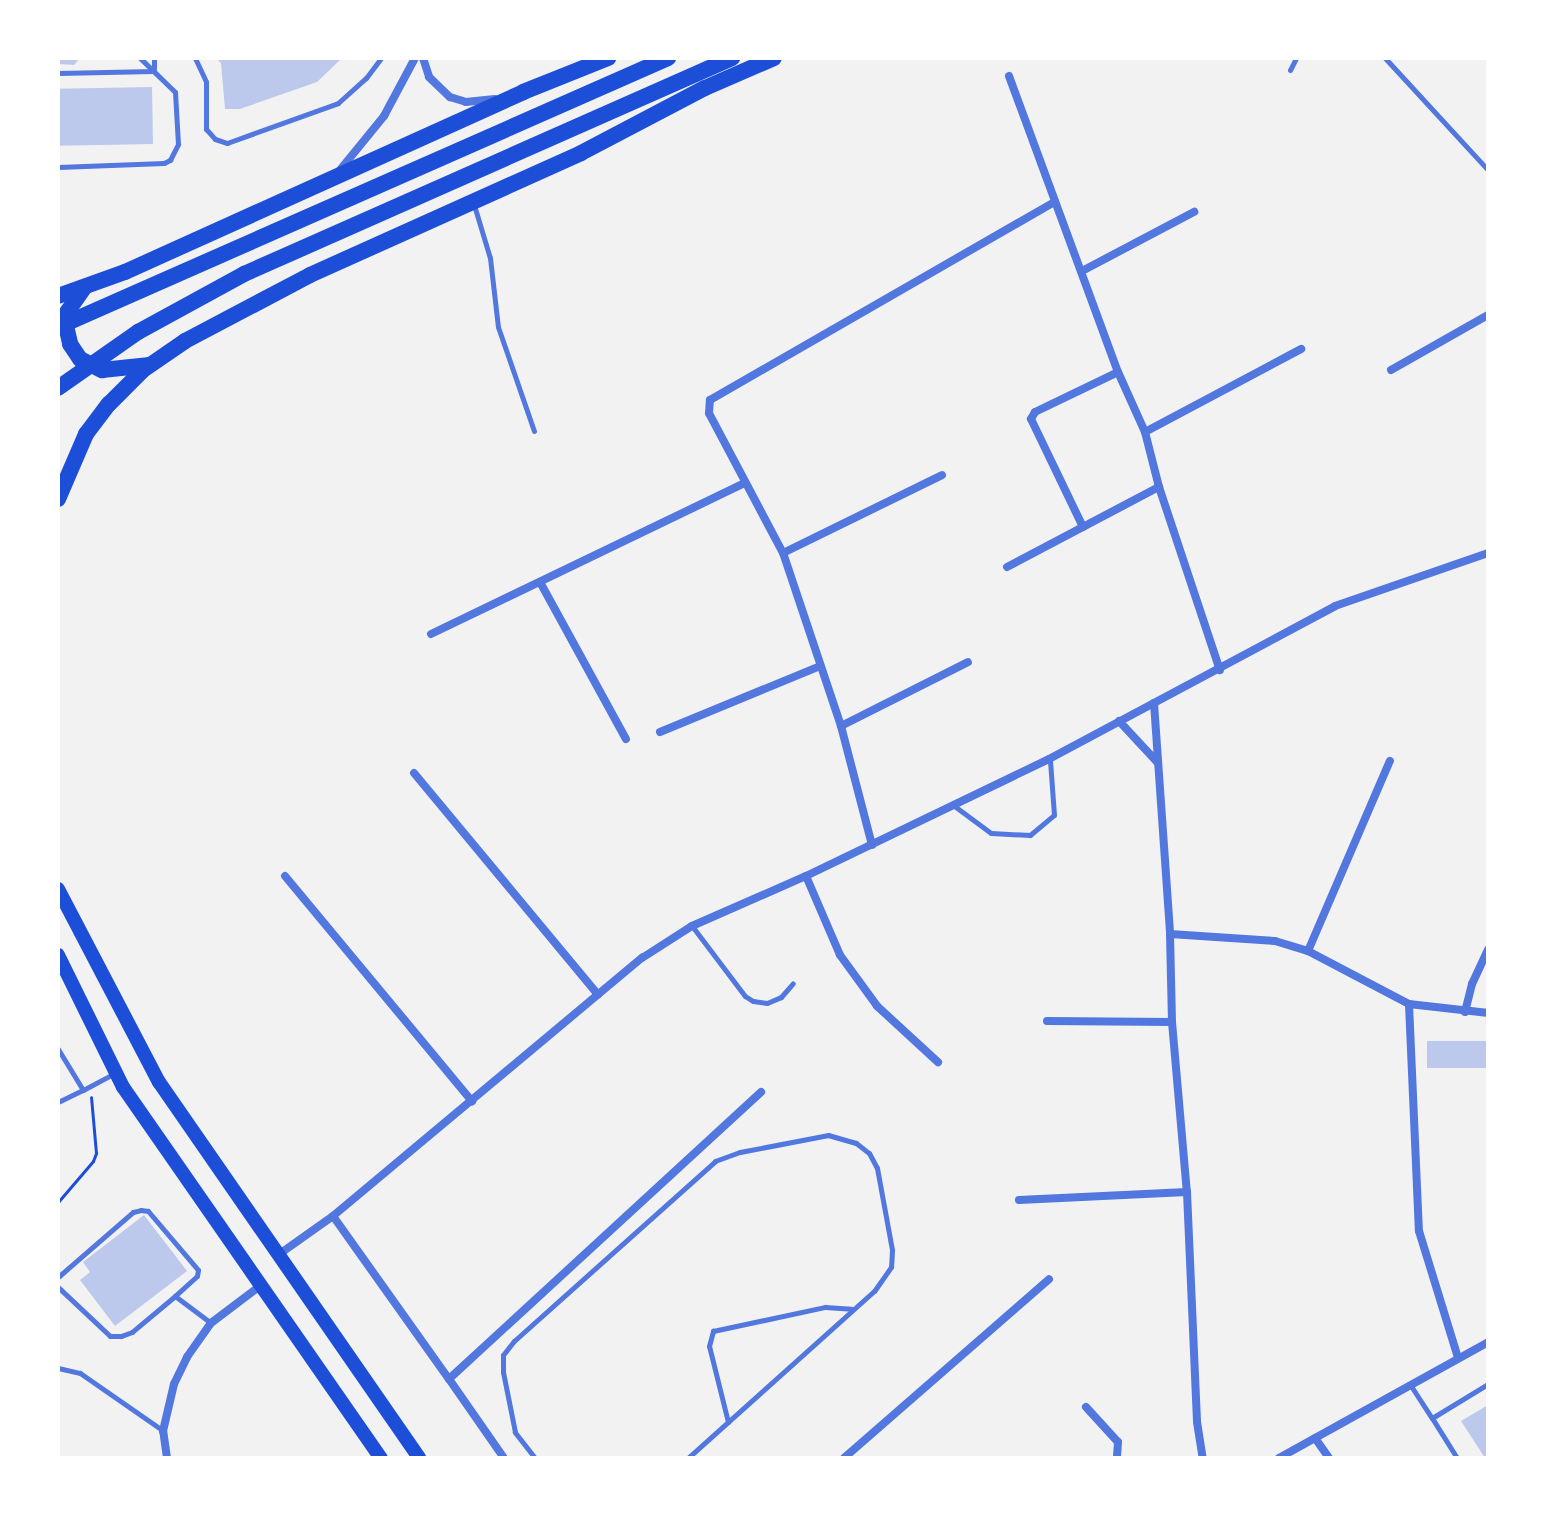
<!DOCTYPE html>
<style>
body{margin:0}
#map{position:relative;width:1546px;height:1516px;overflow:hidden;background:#f2f2f2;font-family:Signika,sans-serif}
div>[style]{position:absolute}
.building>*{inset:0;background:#bdc9ec;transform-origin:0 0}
.path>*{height:3px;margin:-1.5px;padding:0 1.5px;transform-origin:1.5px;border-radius:1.5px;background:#1d4ed8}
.service>*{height:5px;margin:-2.5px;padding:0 2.5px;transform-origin:2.5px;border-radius:2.5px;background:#5277de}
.minor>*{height:8px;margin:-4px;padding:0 4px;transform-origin:4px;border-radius:4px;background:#5277de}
.secondary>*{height:14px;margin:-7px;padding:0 7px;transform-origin:7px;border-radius:7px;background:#1d4ed8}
.primary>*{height:16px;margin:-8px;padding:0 8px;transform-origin:8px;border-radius:8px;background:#1d4ed8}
.trunk>*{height:16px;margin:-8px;padding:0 8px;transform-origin:8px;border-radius:8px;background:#1d4ed8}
span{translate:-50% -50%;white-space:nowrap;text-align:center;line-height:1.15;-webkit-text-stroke:8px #fff;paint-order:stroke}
.frame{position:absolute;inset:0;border:60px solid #fff;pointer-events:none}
</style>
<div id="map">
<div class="building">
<i style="clip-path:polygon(58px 58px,80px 58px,74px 65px,58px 64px)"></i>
<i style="clip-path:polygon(216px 58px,342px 58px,317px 82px,240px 109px,225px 109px,221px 63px)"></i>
<i style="left:152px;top:87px;width:57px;height:94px;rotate:89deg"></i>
<i style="left:1488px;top:1041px;width:27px;height:61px;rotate:90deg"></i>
<i style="clip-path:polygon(144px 1215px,187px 1271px,115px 1326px,80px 1280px,90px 1272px,83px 1262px)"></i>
<i style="clip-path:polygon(1488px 1405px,1488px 1458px,1485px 1458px,1461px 1421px)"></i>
</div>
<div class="path">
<i style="left:58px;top:1202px;width:54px;rotate:-49.5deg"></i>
<i style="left:93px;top:1161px;width:9px;rotate:-69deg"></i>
<i style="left:96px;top:1153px;width:56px;rotate:-95.1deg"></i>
</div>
<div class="service">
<i style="left:195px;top:58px;width:26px;rotate:65deg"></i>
<i style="left:206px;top:82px;width:47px;rotate:90deg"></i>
<i style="left:206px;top:129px;width:13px;rotate:48deg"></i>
<i style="left:215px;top:139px;width:13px;rotate:18deg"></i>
<i style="left:227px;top:143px;width:118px;rotate:-19.8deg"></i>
<i style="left:338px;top:103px;width:38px;rotate:-42deg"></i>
<i style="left:366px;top:78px;width:25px;rotate:-53deg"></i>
<i style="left:1385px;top:58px;width:152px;rotate:47.4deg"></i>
<i style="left:1290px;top:70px;width:13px;rotate:-63deg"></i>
<i style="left:58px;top:73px;width:96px;rotate:-1.2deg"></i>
<i style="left:154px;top:71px;width:13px;rotate:-90deg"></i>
<i style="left:58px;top:167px;width:106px;rotate:-2.2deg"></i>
<i style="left:164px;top:163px;width:7px;rotate:-27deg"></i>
<i style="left:170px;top:160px;width:18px;rotate:-63deg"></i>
<i style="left:178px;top:144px;width:52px;rotate:-93.3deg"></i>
<i style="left:175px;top:92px;width:49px;rotate:-135.8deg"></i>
<i style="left:474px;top:205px;width:55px;rotate:73.2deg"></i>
<i style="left:490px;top:258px;width:69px;rotate:83.4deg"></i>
<i style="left:498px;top:327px;width:110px;rotate:70.9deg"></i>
<i style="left:953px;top:805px;width:47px;rotate:36.4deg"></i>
<i style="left:991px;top:833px;width:39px;rotate:3deg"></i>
<i style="left:1030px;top:835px;width:31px;rotate:-40deg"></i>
<i style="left:1054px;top:815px;width:55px;rotate:-94.2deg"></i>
<i style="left:692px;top:926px;width:88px;rotate:52.9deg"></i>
<i style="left:745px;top:996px;width:9px;rotate:32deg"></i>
<i style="left:753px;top:1001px;width:14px;rotate:8deg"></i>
<i style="left:767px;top:1003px;width:15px;rotate:-23deg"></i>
<i style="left:781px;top:997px;width:18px;rotate:-49deg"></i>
<i style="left:58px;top:1049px;width:48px;rotate:58.6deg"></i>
<i style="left:83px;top:1090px;width:36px;rotate:-28deg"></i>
<i style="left:58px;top:1102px;width:28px;rotate:-26deg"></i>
<i style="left:58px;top:1277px;width:99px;rotate:-40.9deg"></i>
<i style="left:133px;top:1212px;width:8px;rotate:-14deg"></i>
<i style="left:141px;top:1210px;width:7px;rotate:8deg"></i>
<i style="left:148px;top:1211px;width:77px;rotate:49.7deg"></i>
<i style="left:198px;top:1270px;width:6px;rotate:99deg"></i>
<i style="left:197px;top:1276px;width:30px;rotate:138deg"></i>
<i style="left:175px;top:1296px;width:56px;rotate:140.1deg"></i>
<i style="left:132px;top:1332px;width:12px;rotate:160deg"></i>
<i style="left:121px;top:1336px;width:11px;rotate:180deg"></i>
<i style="left:110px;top:1336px;width:71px;rotate:-136.7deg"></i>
<i style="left:175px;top:1296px;width:45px;rotate:36.9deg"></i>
<i style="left:58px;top:1368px;width:23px;rotate:13deg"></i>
<i style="left:80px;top:1373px;width:100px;rotate:34.8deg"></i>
<i style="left:1411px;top:1386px;width:38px;rotate:57deg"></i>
<i style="left:728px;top:1422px;width:78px;rotate:-104deg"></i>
<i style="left:709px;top:1346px;width:16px;rotate:-75deg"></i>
<i style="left:713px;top:1331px;width:115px;rotate:-12.1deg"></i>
<i style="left:825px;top:1307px;width:26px;rotate:4deg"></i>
<i style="left:535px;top:1458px;width:33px;rotate:-128deg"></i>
<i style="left:515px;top:1432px;width:61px;rotate:-101.3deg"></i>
<i style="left:503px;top:1372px;width:17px;rotate:-90deg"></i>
<i style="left:503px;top:1355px;width:18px;rotate:-52deg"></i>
<i style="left:514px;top:1341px;width:270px;rotate:-41.8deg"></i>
<i style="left:715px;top:1161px;width:27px;rotate:-20deg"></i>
<i style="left:740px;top:1152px;width:90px;rotate:-10.9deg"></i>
<i style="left:828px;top:1135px;width:29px;rotate:16deg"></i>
<i style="left:856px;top:1143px;width:16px;rotate:38deg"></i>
<i style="left:869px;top:1153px;width:17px;rotate:62deg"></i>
<i style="left:877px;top:1168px;width:83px;rotate:79.6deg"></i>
<i style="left:892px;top:1250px;width:17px;rotate:93deg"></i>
<i style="left:891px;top:1267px;width:29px;rotate:125deg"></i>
<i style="left:874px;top:1291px;width:250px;rotate:138.1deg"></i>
<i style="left:1457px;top:1458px;width:47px;rotate:-122deg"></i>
<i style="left:1432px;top:1418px;width:66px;rotate:-31.3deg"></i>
</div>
<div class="minor">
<i style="left:423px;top:58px;width:20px;rotate:72deg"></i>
<i style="left:429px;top:77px;width:29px;rotate:44deg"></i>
<i style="left:450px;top:97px;width:17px;rotate:17deg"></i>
<i style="left:466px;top:102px;width:29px;rotate:-6deg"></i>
<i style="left:1009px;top:76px;width:315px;rotate:69.8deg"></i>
<i style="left:1118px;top:372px;width:66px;rotate:65.8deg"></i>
<i style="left:1145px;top:432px;width:57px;rotate:75.7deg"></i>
<i style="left:1159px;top:487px;width:193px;rotate:71.6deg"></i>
<i style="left:340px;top:170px;width:70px;rotate:-50.8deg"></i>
<i style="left:384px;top:116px;width:66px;rotate:-61.9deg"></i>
<i style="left:1082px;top:271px;width:127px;rotate:-27.8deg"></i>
<i style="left:1391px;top:370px;width:112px;rotate:-29.6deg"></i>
<i style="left:1145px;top:432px;width:177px;rotate:-28deg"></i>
<i style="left:1083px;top:527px;width:120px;rotate:-115.7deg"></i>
<i style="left:1031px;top:419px;width:8px;rotate:-60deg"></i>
<i style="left:1035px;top:412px;width:92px;rotate:-25.7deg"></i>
<i style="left:783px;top:553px;width:177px;rotate:-26.1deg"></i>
<i style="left:1007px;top:567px;width:172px;rotate:-27.8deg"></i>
<i style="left:540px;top:582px;width:179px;rotate:61.3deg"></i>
<i style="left:431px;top:634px;width:346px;rotate:-25.7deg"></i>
<i style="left:1154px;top:703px;width:232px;rotate:86deg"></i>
<i style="left:1170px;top:934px;width:88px;rotate:88.7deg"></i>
<i style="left:1172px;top:1022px;width:171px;rotate:85deg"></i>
<i style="left:1187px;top:1192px;width:230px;rotate:87.5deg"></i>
<i style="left:1197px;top:1422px;width:36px;rotate:81deg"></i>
<i style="left:1119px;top:721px;width:57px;rotate:47.1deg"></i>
<i style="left:841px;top:726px;width:142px;rotate:-26.7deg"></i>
<i style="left:660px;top:732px;width:173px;rotate:-22.4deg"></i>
<i style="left:414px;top:773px;width:288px;rotate:50.3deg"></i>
<i style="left:872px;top:845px;width:123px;rotate:-104.6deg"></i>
<i style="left:841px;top:726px;width:182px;rotate:-108.5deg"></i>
<i style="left:783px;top:553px;width:158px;rotate:-117.9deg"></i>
<i style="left:709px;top:413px;width:13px;rotate:-86deg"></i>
<i style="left:710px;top:400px;width:398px;rotate:-29.9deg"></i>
<i style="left:285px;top:876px;width:293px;rotate:50.3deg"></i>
<i style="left:806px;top:876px;width:86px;rotate:66.7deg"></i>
<i style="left:840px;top:955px;width:63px;rotate:54deg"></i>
<i style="left:877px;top:1006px;width:83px;rotate:42.6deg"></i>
<i style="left:1170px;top:934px;width:105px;rotate:3.8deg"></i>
<i style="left:1275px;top:941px;width:34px;rotate:17deg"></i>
<i style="left:1308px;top:951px;width:114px;rotate:27.7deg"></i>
<i style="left:1409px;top:1004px;width:80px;rotate:6.5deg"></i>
<i style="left:1308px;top:951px;width:207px;rotate:-66.7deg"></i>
<i style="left:1409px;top:1004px;width:227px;rotate:87.5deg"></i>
<i style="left:1419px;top:1231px;width:133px;rotate:72.9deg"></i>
<i style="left:1465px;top:1012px;width:29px;rotate:-76deg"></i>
<i style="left:1472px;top:984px;width:38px;rotate:-65deg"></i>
<i style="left:1047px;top:1021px;width:125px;rotate:0.5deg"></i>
<i style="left:1019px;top:1200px;width:168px;rotate:-2.7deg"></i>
<i style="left:333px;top:1216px;width:200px;rotate:54.6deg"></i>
<i style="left:449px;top:1379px;width:424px;rotate:-42.6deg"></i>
<i style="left:278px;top:1255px;width:67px;rotate:-35.3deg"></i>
<i style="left:333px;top:1216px;width:403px;rotate:-39.9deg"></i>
<i style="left:642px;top:958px;width:59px;rotate:-32.6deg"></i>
<i style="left:692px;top:926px;width:124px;rotate:-23.7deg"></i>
<i style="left:806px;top:876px;width:270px;rotate:-25.7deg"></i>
<i style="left:1049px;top:759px;width:324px;rotate:-28.1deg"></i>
<i style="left:1335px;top:606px;width:162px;rotate:-19.1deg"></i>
<i style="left:449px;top:1379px;width:96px;rotate:55.2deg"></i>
<i style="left:1086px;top:1407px;width:47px;rotate:47.6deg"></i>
<i style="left:1118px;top:1442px;width:16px;rotate:94deg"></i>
<i style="left:1315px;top:1438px;width:24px;rotate:55deg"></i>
<i style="left:167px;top:1458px;width:27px;rotate:-98deg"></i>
<i style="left:163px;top:1431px;width:48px;rotate:-76.8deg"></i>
<i style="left:174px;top:1384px;width:30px;rotate:-64deg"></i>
<i style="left:187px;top:1357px;width:42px;rotate:-54.8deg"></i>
<i style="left:211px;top:1323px;width:61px;rotate:-37.1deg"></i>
<i style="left:844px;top:1458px;width:272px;rotate:-41.1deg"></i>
<i style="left:1279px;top:1458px;width:239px;rotate:-29deg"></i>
</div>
<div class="secondary">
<i style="left:58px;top:889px;width:218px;rotate:62.4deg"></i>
<i style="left:159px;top:1082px;width:457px;rotate:55.3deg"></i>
<i style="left:58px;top:955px;width:147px;rotate:63.8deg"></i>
<i style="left:123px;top:1087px;width:452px;rotate:55.2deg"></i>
</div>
<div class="primary">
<i style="left:84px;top:288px;width:35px;rotate:125deg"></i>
<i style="left:64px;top:317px;width:28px;rotate:77deg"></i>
<i style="left:70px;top:344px;width:18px;rotate:56deg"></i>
<i style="left:80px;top:359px;width:25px;rotate:27deg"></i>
<i style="left:102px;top:370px;width:48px;rotate:-5.9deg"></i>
<i style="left:58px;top:296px;width:71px;rotate:-19.7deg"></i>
<i style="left:125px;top:272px;width:437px;rotate:-24.3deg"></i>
<i style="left:523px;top:92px;width:92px;rotate:-21.8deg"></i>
<i style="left:58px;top:499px;width:71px;rotate:-66.7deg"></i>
<i style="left:86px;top:434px;width:38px;rotate:-53deg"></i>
<i style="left:109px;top:404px;width:48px;rotate:-45deg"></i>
<i style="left:143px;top:370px;width:51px;rotate:-34.6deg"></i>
<i style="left:185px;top:341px;width:141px;rotate:-27.8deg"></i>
<i style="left:310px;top:275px;width:297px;rotate:-24.2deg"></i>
<i style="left:581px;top:153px;width:140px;rotate:-27.7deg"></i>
<i style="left:705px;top:88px;width:75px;rotate:-23.5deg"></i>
</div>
<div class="trunk">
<i style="left:58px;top:327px;width:667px;rotate:-23.8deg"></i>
<i style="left:58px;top:388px;width:98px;rotate:-35deg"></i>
<i style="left:138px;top:332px;width:121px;rotate:-28.7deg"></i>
<i style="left:244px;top:274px;width:534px;rotate:-23.88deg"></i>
</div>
<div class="frame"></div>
</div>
